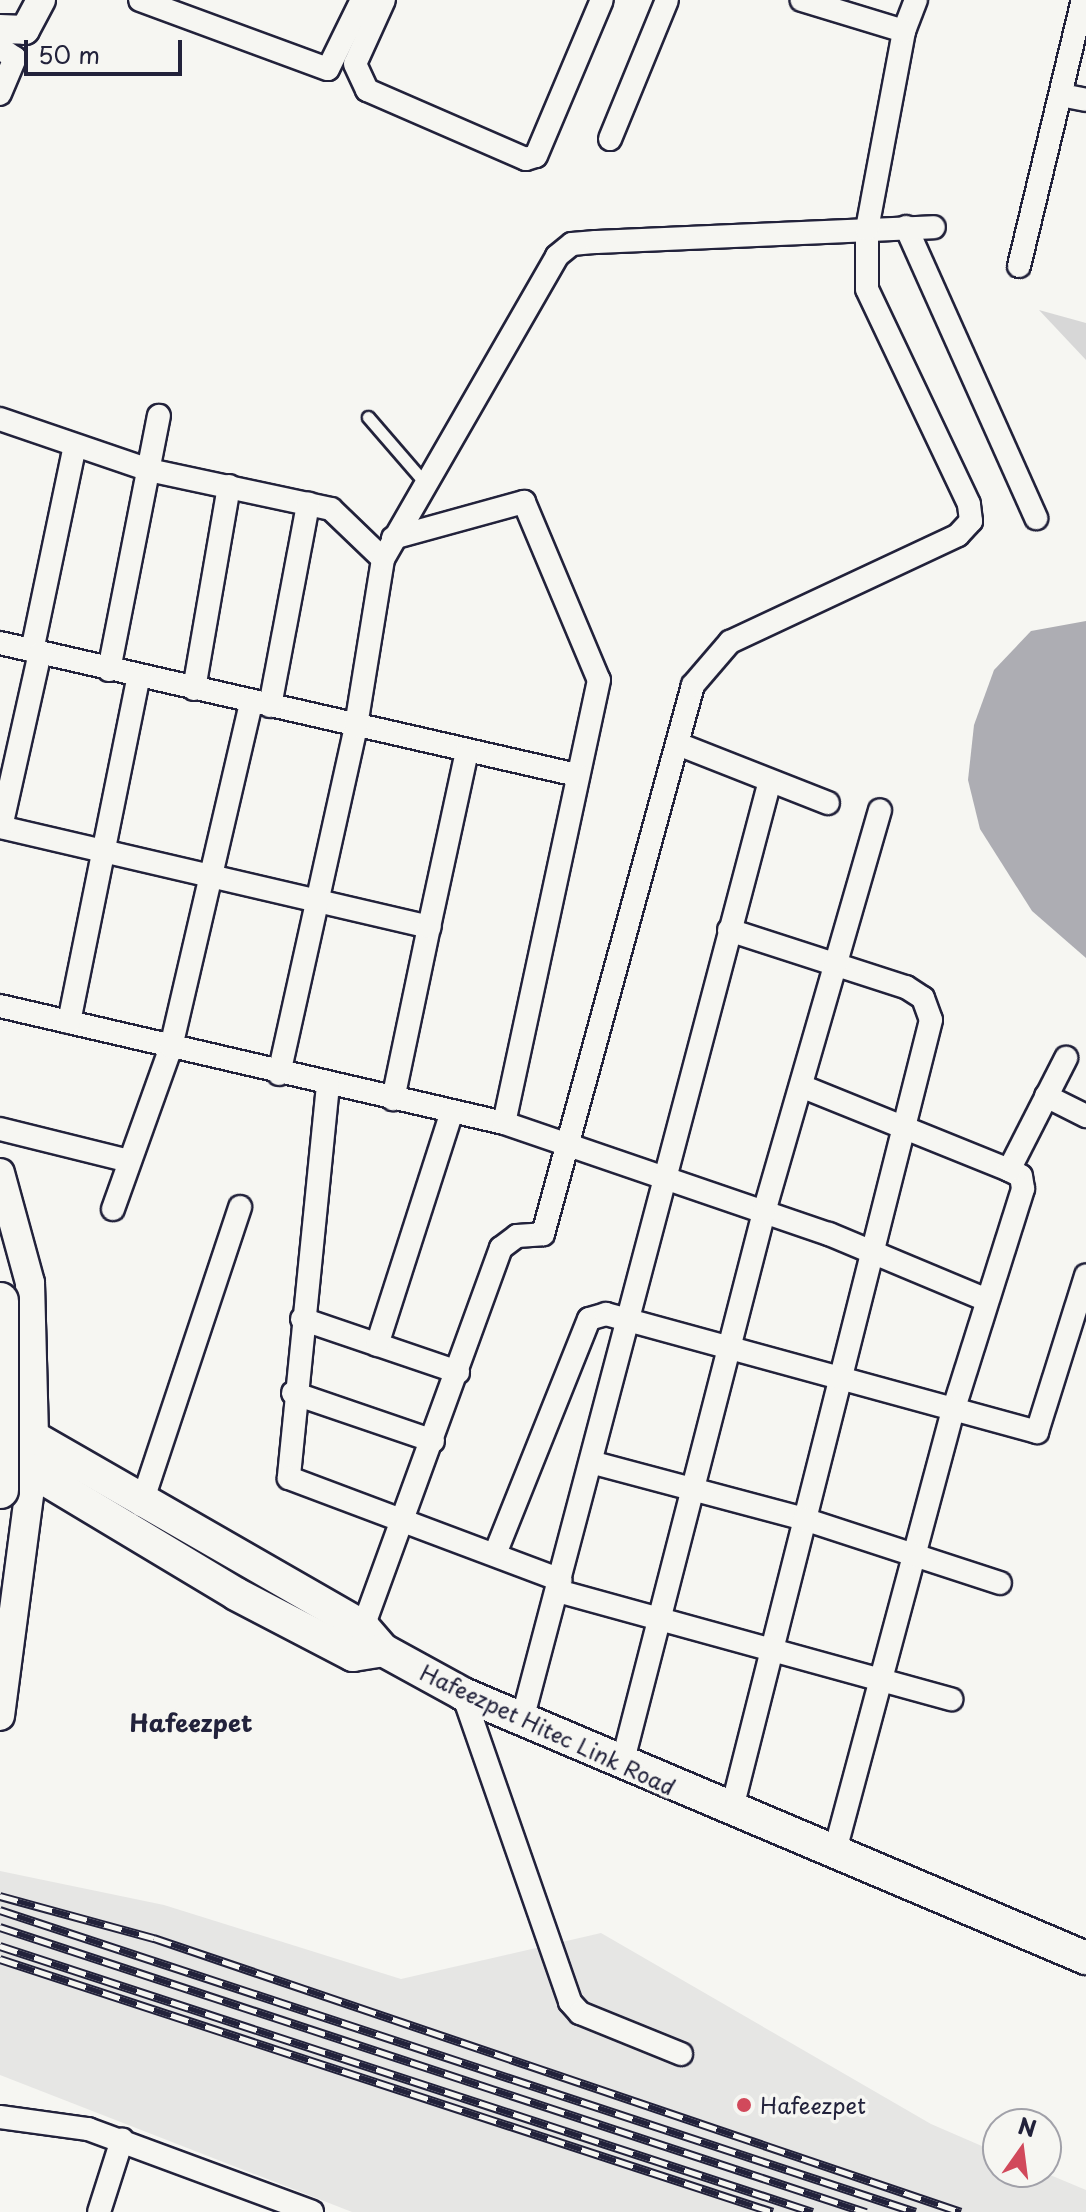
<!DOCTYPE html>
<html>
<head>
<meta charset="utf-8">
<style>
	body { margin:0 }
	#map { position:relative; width:1086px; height:2212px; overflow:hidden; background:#f6f6f2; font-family:"Playpen Sans",sans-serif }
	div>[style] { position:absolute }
	.built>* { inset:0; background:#e6e6e4 }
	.green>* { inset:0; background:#d7d7d7 }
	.water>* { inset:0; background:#adadb3 }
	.roads { filter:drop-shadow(2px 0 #22223b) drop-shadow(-2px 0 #22223b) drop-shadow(0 2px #22223b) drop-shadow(0 -2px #22223b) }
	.service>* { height:11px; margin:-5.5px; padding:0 5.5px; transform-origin:5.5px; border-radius:5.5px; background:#f6f6f2 }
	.minor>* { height:22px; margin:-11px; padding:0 11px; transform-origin:11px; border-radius:11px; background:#f6f6f2 }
	.tertiary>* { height:28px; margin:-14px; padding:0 14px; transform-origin:14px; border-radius:14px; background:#f6f6f2 }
	.secondary>* { height:32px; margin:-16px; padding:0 16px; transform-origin:16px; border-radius:16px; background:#f6f6f2 }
	.rail>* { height:9px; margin-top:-4.5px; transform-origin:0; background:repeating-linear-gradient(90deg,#f6f6f2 0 18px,#22223b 0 36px); box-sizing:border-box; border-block:2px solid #22223b }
	.bridges { filter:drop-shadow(2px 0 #22223b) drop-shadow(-2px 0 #22223b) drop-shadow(0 2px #22223b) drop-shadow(0 -2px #22223b) }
	.primary-bridge>* { height:36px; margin:-18px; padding:0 18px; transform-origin:18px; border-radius:18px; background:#f6f6f2 }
	.dots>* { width:22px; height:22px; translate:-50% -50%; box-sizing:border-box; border:4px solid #f6f6f2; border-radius:50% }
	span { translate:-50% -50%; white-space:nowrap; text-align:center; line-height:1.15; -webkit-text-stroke:7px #f6f6f2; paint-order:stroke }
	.street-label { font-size:22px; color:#22223b }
	.poi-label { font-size:22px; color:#22223b }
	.left { translate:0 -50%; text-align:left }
	.neighbourhood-label { font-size:24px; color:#22223b; font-weight:700 }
	.north { position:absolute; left:982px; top:2108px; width:80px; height:80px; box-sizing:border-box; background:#f6f6f2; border:2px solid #a1a1a9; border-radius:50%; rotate:14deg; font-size:22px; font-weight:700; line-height:32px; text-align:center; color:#22223b }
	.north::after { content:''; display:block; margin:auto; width:28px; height:36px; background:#d1495b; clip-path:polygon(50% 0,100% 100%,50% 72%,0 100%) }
	.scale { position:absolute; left:24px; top:40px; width:158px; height:36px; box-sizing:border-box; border:4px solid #22223b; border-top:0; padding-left:10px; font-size:24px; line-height:28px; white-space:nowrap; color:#22223b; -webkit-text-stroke:6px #f6f6f2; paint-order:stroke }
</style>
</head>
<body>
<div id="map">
	<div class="built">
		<i style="clip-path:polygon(0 1871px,164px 1905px,401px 1979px,601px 1933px,931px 2124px,998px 2153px,998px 2172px,1043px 2172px,1086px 2190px,1086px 2212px,352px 2212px,0 2075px)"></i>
	</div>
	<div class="green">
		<i style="clip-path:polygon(1039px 310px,1086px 323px,1086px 360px)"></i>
	</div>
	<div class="water">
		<i style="clip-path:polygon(1086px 621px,1086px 958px,1032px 911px,980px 829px,968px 780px,974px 725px,994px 670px,1031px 631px)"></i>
	</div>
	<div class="roads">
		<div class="service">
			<i style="left:368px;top:417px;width:87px;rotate:49.2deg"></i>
		</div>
		<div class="minor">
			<i style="left:140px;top:0;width:200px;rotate:20.2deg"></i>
			<i style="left:328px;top:69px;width:77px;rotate:-63.8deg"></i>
			<i style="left:384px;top:0;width:70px;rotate:114.4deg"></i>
			<i style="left:355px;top:64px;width:29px;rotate:65deg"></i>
			<i style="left:367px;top:90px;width:173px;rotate:23.5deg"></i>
			<i style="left:526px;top:159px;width:10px;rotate:-17deg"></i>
			<i style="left:536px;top:156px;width:169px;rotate:-67.1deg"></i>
			<i style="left:904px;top:31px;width:33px;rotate:-69deg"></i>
			<i style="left:0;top:48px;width:18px;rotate:34deg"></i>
			<i style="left:15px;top:58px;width:39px;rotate:113deg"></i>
			<i style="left:1061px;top:95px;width:25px;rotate:11deg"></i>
			<i style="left:610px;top:139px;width:150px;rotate:-67.7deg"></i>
			<i style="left:906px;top:227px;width:319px;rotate:65.9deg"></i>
			<i style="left:1019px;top:266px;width:274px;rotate:-76.5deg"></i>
			<i style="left:0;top:419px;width:157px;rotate:18.9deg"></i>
			<i style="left:149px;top:470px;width:186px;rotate:12.1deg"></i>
			<i style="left:331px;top:509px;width:72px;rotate:43.9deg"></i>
			<i style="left:393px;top:538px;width:136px;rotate:-15.4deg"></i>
			<i style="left:524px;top:502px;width:193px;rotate:67.2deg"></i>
			<i style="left:599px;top:680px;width:453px;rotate:102.1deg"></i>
			<i style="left:0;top:643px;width:592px;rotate:12.89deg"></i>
			<i style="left:32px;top:651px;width:209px;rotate:-78.2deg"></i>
			<i style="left:109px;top:670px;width:259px;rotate:-78.9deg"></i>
			<i style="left:194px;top:689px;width:206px;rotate:-80.2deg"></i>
			<i style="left:270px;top:706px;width:206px;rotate:-79.3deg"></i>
			<i style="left:678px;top:744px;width:161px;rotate:21.5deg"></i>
			<i style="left:0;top:827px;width:441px;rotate:13.1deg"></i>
			<i style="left:429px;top:927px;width:176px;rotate:101.8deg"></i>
			<i style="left:1px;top:827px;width:178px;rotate:-77.4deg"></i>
			<i style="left:429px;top:927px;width:180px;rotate:-77.8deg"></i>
			<i style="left:729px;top:930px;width:186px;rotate:17.9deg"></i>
			<i style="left:906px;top:987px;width:20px;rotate:33deg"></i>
			<i style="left:923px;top:998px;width:23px;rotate:70deg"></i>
			<i style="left:931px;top:1020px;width:817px;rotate:104.17deg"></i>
			<i style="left:0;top:1006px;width:517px;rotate:13.07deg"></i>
			<i style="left:504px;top:1123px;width:343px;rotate:18.9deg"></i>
			<i style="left:829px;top:1234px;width:171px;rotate:22.7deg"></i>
			<i style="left:69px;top:1022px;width:353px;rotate:-78.6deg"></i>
			<i style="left:279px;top:1074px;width:356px;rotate:-77.5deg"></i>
			<i style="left:356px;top:726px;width:169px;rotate:-80.8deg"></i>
			<i style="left:383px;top:559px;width:349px;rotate:-60.1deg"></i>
			<i style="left:557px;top:256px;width:19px;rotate:-39deg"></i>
			<i style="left:572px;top:244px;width:24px;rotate:-5deg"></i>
			<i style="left:596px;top:242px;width:338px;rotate:-2.5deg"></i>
			<i style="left:328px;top:1085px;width:395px;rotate:95.7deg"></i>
			<i style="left:289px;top:1478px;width:290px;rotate:20.6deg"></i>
			<i style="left:801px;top:1086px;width:224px;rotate:22deg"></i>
			<i style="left:1009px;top:1170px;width:13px;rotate:27deg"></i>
			<i style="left:1021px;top:1176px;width:13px;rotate:81deg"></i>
			<i style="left:1023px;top:1189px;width:236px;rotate:107.5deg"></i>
			<i style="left:952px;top:1414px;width:453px;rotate:105deg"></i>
			<i style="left:1046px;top:1096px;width:45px;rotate:26.6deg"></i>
			<i style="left:0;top:1129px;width:133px;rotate:13.9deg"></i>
			<i style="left:1009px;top:1170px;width:126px;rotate:-63deg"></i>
			<i style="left:113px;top:1209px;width:172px;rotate:-70.3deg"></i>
			<i style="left:171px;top:1047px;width:354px;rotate:-76.9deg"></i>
			<i style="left:302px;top:1319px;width:165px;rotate:18.8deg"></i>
			<i style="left:377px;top:1345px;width:245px;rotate:-72.2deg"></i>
			<i style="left:293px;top:1393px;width:148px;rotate:18.9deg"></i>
			<i style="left:594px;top:1463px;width:217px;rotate:14.9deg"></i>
			<i style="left:804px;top:1519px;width:206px;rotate:18.1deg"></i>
			<i style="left:141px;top:1505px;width:314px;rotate:-71.6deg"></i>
			<i style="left:495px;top:1554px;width:253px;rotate:-68.2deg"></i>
			<i style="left:589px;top:1319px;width:18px;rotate:-16deg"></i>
			<i style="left:606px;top:1314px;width:447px;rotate:15.3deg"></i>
			<i style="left:1037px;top:1432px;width:164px;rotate:-72.6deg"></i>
			<i style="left:558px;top:1591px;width:408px;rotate:15.4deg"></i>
			<i style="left:359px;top:1638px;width:415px;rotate:-70deg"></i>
			<i style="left:501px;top:1248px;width:20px;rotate:-37deg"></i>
			<i style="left:517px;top:1236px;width:26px;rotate:-4deg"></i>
			<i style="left:543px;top:1234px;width:569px;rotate:-74.72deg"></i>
			<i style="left:693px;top:685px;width:57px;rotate:-49.3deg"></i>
			<i style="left:730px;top:642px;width:252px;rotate:-25.1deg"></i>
			<i style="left:958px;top:535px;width:19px;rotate:-47deg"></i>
			<i style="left:971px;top:521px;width:17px;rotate:-97deg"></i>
			<i style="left:969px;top:504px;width:238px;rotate:-115.4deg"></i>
			<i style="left:867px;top:289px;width:60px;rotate:-90deg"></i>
			<i style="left:867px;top:229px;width:201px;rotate:-79.4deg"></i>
			<i style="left:904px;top:31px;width:107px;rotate:-163.1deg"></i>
			<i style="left:463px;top:1694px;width:326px;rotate:70.8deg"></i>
			<i style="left:570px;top:2002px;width:15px;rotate:48deg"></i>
			<i style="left:580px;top:2013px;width:109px;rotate:22.1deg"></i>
			<i style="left:522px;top:1720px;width:971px;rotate:-75.21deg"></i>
			<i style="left:622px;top:1764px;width:570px;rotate:-75.57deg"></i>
			<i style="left:764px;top:1212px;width:418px;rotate:-73.9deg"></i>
			<i style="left:0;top:2117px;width:89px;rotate:7.8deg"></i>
			<i style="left:88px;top:2129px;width:239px;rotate:20.3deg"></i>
			<i style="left:99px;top:2212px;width:76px;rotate:-72.3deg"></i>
		</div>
		<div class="tertiary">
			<i style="left:0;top:29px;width:25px;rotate:2deg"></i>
			<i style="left:25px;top:30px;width:34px;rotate:-62deg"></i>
			<i style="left:0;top:1173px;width:114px;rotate:74.7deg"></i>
			<i style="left:30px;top:1283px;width:156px;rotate:88.5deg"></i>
			<i style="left:0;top:1716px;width:245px;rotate:-82.5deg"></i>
		</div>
		<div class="secondary">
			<i style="left:0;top:1418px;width:419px;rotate:29.9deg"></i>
			<i style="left:363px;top:1627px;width:30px;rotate:49deg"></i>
			<i style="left:383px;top:1650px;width:91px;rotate:28.8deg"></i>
			<i style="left:463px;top:1694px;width:677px;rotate:22.97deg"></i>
			<i style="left:0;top:1452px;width:275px;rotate:31deg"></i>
			<i style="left:236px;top:1594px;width:132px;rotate:27.5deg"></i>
			<i style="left:353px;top:1655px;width:30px;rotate:-9deg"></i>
		</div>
	</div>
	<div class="rail">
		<i style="left:0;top:1896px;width:160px;rotate:15.3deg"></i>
		<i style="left:154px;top:1938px;width:852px;rotate:18.75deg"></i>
		<i style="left:0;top:1910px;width:964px;rotate:18.25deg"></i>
		<i style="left:0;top:1927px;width:912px;rotate:18.22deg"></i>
		<i style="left:0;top:1946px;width:855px;rotate:18.12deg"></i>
		<i style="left:0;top:1959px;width:813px;rotate:18.12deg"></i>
	</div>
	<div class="bridges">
		<div class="primary-bridge">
			<i style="left:0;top:1301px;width:189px;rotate:90deg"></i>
		</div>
	</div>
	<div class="dots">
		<i style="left:744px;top:2105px;background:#d1495b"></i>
	</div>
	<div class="street-label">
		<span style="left:548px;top:1729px;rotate:25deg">Hafeezpet Hitec Link Road</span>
	</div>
	<div class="poi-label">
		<span class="left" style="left:760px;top:2105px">Hafeezpet</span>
	</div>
	<div class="neighbourhood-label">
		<span style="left:191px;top:1723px">Hafeezpet</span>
	</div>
	<div class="north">N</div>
	<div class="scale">50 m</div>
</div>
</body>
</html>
